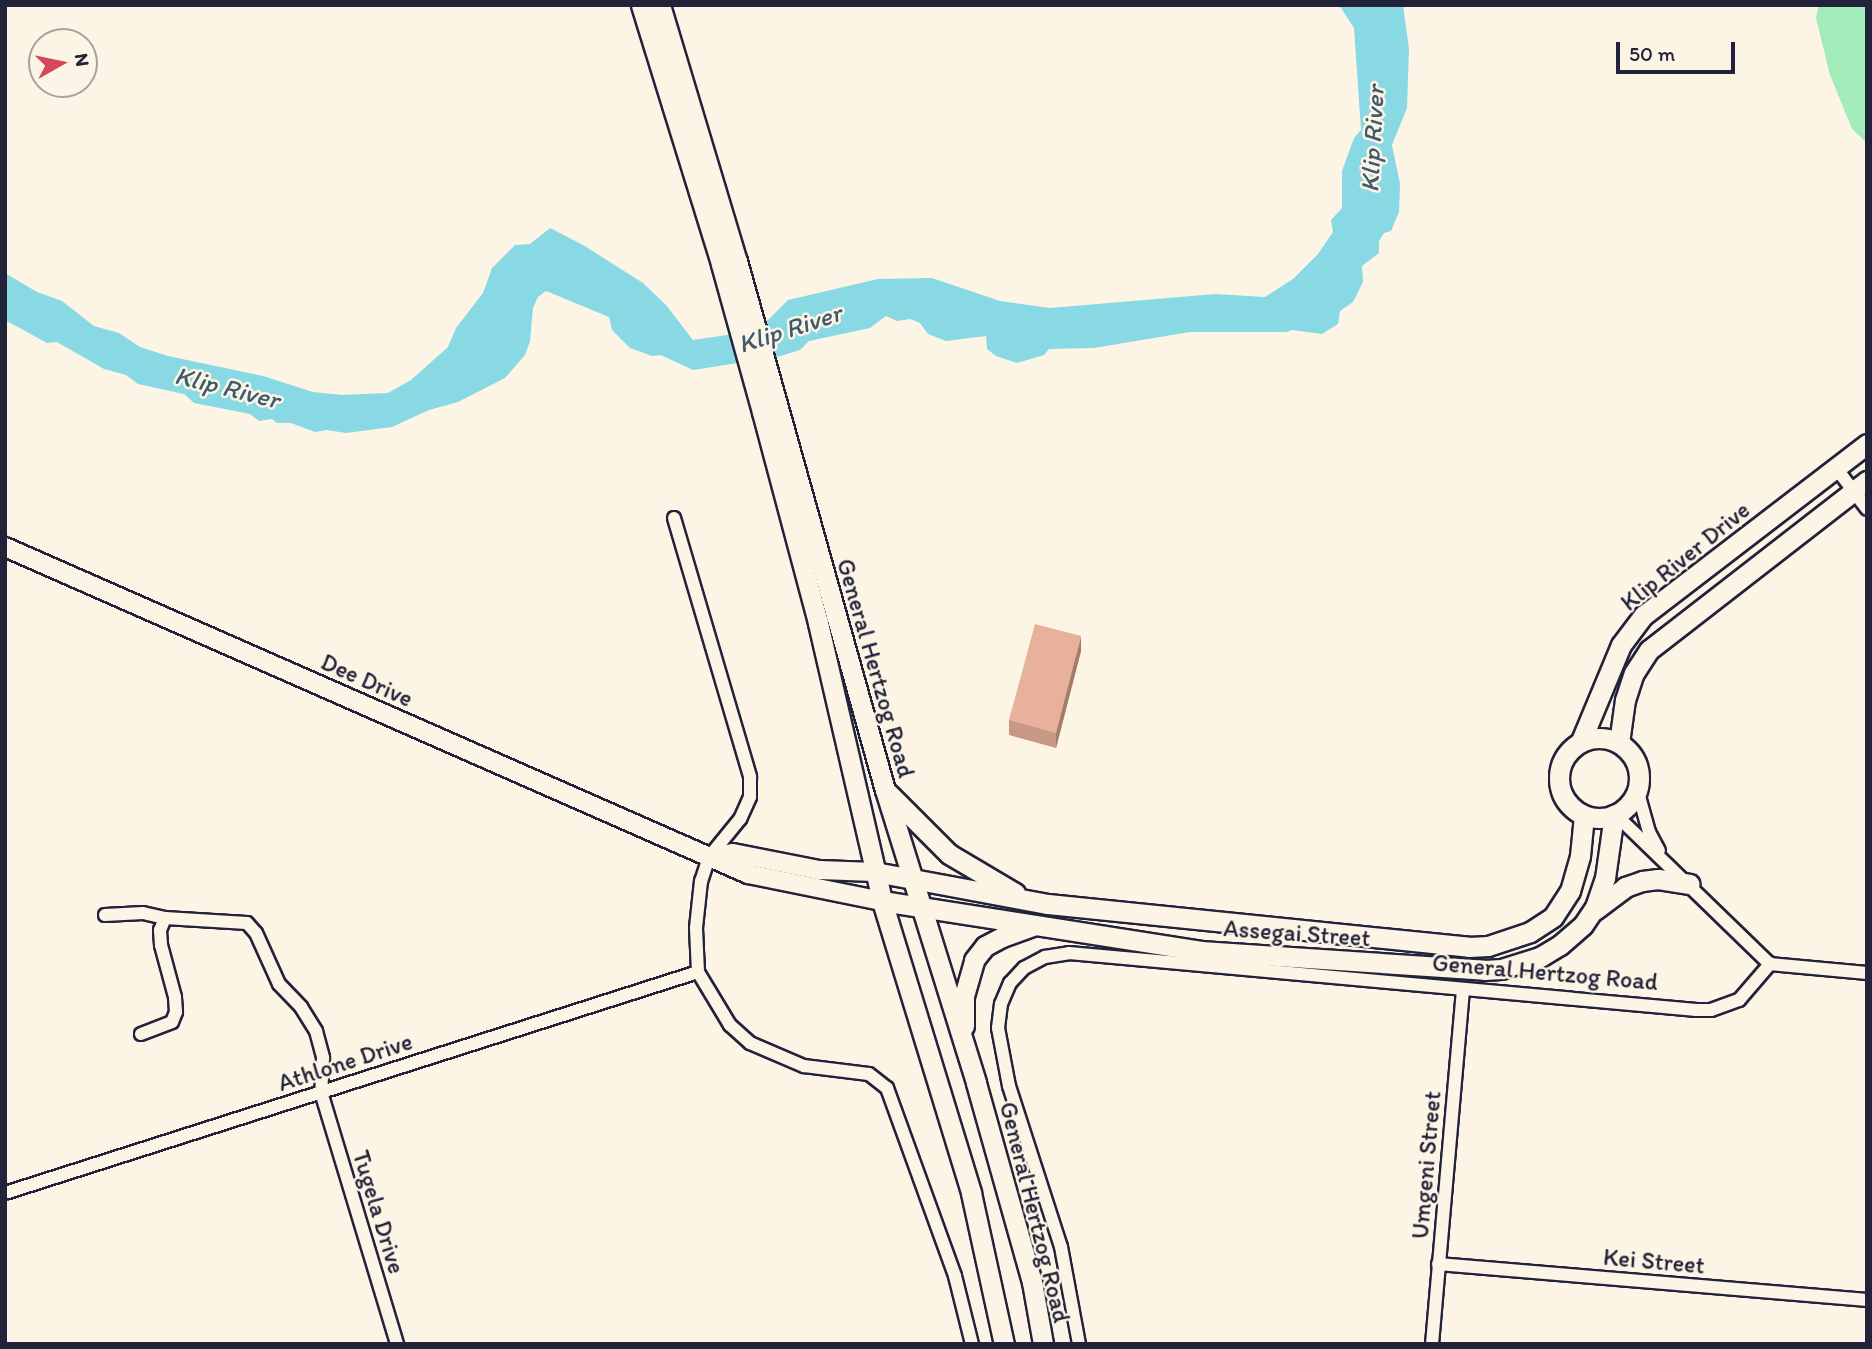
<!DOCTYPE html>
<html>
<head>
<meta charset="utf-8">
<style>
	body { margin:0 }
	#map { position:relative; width:1872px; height:1349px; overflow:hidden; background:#fcf5e5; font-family:Itim,sans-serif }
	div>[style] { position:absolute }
	.green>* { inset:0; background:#a3ecba }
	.water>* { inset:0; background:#88d9e3 }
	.roads { filter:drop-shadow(2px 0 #22223b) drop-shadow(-2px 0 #22223b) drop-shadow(0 2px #22223b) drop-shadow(0 -2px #22223b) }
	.street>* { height:12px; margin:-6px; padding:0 6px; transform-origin:6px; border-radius:6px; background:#fcf5e5 }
	.secondary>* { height:18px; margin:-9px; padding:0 9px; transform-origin:9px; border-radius:9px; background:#fcf5e5 }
	.primary>* { height:19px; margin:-9.5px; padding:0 9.5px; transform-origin:9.5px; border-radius:9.5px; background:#fcf5e5 }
	.primary>.ring { margin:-9.5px; padding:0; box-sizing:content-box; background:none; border:19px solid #fcf5e5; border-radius:50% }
	.wall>* { inset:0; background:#c79885 }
	.shaded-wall>* { inset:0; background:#a27c6c }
	.building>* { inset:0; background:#e7b19b }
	span { translate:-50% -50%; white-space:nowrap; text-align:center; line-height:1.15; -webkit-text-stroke:5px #fcf5e5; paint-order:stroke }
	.street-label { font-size:24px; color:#22223b }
	.water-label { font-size:26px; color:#41596d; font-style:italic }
	.frame { position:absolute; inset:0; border:7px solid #22223b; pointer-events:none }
	.north { position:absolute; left:28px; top:28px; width:70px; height:70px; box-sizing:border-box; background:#fcf5e5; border:2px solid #a5a1a1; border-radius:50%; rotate:81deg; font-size:19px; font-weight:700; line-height:28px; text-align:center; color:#22223b }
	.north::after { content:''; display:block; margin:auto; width:24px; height:32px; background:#d1495b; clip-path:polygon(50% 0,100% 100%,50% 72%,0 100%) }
	.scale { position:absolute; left:1616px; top:42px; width:119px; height:32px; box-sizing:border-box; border:4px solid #22223b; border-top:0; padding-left:9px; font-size:21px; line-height:24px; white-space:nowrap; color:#22223b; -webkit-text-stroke:5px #fcf5e5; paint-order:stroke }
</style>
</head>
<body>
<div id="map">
	<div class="green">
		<i style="clip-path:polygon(1819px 5px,1867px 5px,1867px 143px,1852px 129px,1830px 75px,1816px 18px)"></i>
	</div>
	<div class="water">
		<i style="clip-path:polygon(1339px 5px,1403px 5px,1409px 49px,1407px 108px,1392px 145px,1400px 184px,1399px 212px,1391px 231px,1384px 233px,1379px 241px,1379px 253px,1362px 266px,1363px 282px,1353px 302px,1340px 311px,1338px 324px,1322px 334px,1292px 330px,1287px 332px,1190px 332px,1094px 348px,1049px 349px,1044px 355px,1017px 363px,996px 356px,987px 349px,986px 336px,946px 341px,928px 334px,920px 323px,910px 319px,897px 321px,886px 316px,870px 328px,809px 341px,800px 350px,777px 357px,693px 370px,661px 355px,652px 356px,630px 348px,612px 330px,609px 317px,546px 291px,538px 297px,533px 308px,530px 341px,525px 355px,505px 378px,458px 402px,429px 410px,392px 427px,346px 433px,327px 430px,315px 432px,291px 423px,277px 423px,272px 419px,259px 421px,250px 414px,194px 403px,184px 394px,138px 384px,126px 375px,104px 369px,57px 342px,47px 343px,5px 320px,5px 273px,37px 292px,62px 301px,94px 326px,119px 333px,140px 347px,168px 356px,263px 376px,313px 392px,342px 395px,388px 393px,411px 380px,448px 347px,456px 328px,483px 293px,492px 268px,515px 245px,530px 244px,550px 228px,583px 245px,643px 283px,666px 305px,693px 340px,727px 335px,768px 320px,788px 300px,878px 279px,932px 278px,1000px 301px,1050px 308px,1215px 294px,1265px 297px,1293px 279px,1318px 254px,1333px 232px,1331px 220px,1342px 208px,1342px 171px,1354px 138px,1361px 130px,1354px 28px)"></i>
	</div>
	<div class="roads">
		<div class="street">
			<i style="left:1836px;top:468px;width:51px;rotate:52.9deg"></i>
			<i style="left:674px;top:518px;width:270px;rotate:73.6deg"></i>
			<i style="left:750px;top:777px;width:20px;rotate:90deg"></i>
			<i style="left:750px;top:797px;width:24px;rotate:114deg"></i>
			<i style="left:740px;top:819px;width:49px;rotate:129.2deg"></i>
			<i style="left:709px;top:857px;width:25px;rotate:108deg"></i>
			<i style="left:701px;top:881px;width:47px;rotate:96.1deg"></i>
			<i style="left:696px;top:928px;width:44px;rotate:87.4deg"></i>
			<i style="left:698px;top:972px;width:62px;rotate:58.9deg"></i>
			<i style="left:730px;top:1025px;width:27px;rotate:42deg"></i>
			<i style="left:750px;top:1043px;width:59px;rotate:23.1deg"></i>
			<i style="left:804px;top:1066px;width:65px;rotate:7deg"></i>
			<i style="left:869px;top:1074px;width:23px;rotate:38deg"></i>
			<i style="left:887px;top:1088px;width:200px;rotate:70.1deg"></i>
			<i style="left:955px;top:1276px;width:70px;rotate:76deg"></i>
			<i style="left:1637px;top:789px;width:45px;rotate:74.4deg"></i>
			<i style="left:1649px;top:832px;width:21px;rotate:62deg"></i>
			<i style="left:1615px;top:814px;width:216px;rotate:44.1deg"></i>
			<i style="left:1770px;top:964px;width:97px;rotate:5.3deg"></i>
			<i style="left:105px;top:915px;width:38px;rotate:-3deg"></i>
			<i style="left:143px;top:913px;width:23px;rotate:13deg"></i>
			<i style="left:141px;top:1034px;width:33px;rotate:-21deg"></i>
			<i style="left:172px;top:1022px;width:11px;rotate:-68deg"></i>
			<i style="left:176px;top:1012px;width:15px;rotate:-94deg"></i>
			<i style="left:175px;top:997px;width:54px;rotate:-105.1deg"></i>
			<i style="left:161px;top:945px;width:15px;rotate:-94deg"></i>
			<i style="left:160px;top:930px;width:13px;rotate:-67deg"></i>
			<i style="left:165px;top:918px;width:82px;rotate:3.5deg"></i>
			<i style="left:247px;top:923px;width:13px;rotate:48deg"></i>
			<i style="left:256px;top:933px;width:56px;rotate:65.7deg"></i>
			<i style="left:279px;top:984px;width:32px;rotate:46deg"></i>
			<i style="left:301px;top:1007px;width:28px;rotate:58deg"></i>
			<i style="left:316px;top:1031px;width:28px;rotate:75deg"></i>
			<i style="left:323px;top:1058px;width:34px;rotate:93deg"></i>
			<i style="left:321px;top:1092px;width:263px;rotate:73.2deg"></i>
			<i style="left:5px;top:1193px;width:727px;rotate:-17.69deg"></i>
			<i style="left:1438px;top:1264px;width:431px;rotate:4.8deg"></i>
			<i style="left:1079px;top:1344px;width:99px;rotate:-100.5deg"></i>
			<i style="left:1061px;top:1247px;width:169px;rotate:-107.9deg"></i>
			<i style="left:1009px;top:1086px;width:59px;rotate:-100.7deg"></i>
			<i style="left:998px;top:1028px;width:24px;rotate:-83deg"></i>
			<i style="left:1001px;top:1004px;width:23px;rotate:-67deg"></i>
			<i style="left:1010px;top:983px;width:21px;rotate:-47deg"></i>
			<i style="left:1024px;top:968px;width:24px;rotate:-28deg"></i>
			<i style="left:1045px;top:957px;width:24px;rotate:-9deg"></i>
			<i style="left:1069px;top:953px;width:630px;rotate:5.19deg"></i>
			<i style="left:1696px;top:1010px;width:15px"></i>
			<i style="left:1711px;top:1010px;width:30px;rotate:-20deg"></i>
			<i style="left:1739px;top:1000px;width:48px;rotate:-49.3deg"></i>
			<i style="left:1432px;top:1344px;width:355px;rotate:-85deg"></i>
		</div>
		<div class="secondary">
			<i style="left:5px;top:547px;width:812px;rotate:23.75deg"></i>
			<i style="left:748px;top:874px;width:137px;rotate:11.4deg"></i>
			<i style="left:709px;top:857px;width:24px;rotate:-9deg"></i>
			<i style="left:733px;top:853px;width:88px;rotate:11.2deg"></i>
			<i style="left:819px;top:870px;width:56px;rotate:2deg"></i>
		</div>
		<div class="primary">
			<i style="left:641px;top:5px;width:271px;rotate:72.8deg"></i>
			<i style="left:721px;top:264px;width:154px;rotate:74.5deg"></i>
			<i style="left:762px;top:412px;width:218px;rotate:75.1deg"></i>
			<i style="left:818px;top:623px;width:285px;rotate:77deg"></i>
			<i style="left:882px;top:901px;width:305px;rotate:73deg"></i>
			<i style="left:971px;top:1193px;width:155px;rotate:77.7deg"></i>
			<i style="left:660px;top:5px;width:267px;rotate:73.3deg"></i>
			<i style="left:737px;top:261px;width:549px;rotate:74.37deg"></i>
			<i style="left:885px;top:790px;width:307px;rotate:72.7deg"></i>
			<i style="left:976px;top:1083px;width:207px;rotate:74.3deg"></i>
			<i style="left:1032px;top:1282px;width:63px;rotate:79.9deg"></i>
			<i class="ring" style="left:1559px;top:738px;width:61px;height:61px"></i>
			<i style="left:1581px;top:741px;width:104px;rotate:-67.4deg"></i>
			<i style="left:1621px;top:645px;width:38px;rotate:-53deg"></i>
			<i style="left:1644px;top:615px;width:281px;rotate:-37.5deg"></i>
			<i style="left:1619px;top:743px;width:43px;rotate:-82.1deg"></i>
			<i style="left:1625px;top:700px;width:28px;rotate:-72deg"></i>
			<i style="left:1634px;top:673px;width:27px;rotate:-57deg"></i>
			<i style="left:1649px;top:650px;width:276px;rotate:-37.8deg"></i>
			<i style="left:888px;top:793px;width:86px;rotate:45deg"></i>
			<i style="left:949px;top:854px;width:77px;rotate:30.6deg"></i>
			<i style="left:875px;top:872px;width:176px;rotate:10.5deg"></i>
			<i style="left:1048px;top:904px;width:423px;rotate:5.8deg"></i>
			<i style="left:1469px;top:947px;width:19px;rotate:-3deg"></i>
			<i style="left:1488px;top:946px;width:44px;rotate:-18.4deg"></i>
			<i style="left:1530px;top:932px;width:27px;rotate:-33deg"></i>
			<i style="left:1553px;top:917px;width:31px;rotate:-57deg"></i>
			<i style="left:1570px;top:891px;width:36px;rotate:-74deg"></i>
			<i style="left:1580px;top:856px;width:41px;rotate:-84.4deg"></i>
			<i style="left:882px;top:901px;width:323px;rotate:8.9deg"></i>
			<i style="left:1201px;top:951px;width:284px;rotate:3.8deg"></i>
			<i style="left:1484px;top:970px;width:17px;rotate:-3deg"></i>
			<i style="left:1501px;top:969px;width:41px;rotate:-17.1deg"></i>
			<i style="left:1540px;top:957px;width:23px;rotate:-31deg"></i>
			<i style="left:1560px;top:945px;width:30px;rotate:-41deg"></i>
			<i style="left:1583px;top:925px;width:22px;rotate:-56deg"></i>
			<i style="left:1595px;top:907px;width:31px;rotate:-71deg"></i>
			<i style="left:1605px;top:878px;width:64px;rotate:-81.9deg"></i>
			<i style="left:1595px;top:910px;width:38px;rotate:-37deg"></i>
			<i style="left:1625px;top:887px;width:18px;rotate:-19deg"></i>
			<i style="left:1642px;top:881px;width:16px;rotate:-7deg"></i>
			<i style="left:1658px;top:879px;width:32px;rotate:9deg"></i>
			<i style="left:964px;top:1026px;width:30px;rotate:-90deg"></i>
			<i style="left:964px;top:996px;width:37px;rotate:-74deg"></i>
			<i style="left:974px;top:960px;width:18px;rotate:-52deg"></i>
			<i style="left:985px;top:946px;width:19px;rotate:-28deg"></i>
			<i style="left:1002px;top:937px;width:33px;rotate:-20deg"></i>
		</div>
	</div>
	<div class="wall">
		<i style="clip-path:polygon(1081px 651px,1056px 748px,1009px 735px,1009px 720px)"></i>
	</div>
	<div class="shaded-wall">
		<i style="clip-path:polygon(1081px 636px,1081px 651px,1056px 748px,1056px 733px)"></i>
	</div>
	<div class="building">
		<i style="clip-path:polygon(1035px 624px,1081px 636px,1056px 733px,1009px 720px)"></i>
	</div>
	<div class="street-label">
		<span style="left:1685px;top:556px;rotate:-39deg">Klip River Drive</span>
		<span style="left:876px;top:668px;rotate:74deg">General Hertzog Road</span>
		<span style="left:367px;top:680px;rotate:24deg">Dee Drive</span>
		<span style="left:1297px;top:933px;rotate:4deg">Assegai Street</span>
		<span style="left:1545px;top:972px;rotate:5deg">General Hertzog Road</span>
		<span style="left:345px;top:1062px;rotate:-18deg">Athlone Drive</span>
		<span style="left:1426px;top:1165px;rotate:-85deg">Umgeni Street</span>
		<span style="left:379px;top:1212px;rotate:73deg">Tugela Drive</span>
		<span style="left:1035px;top:1212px;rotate:76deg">General Hertzog Road</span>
		<span style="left:1654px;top:1261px;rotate:5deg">Kei Street</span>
	</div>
	<div class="water-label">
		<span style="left:1373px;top:139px;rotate:-87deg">Klip River</span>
		<span style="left:790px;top:329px;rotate:-18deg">Klip River</span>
		<span style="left:227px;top:388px;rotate:14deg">Klip River</span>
	</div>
	<div class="frame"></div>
	<div class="north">N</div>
	<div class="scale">50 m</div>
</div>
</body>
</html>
